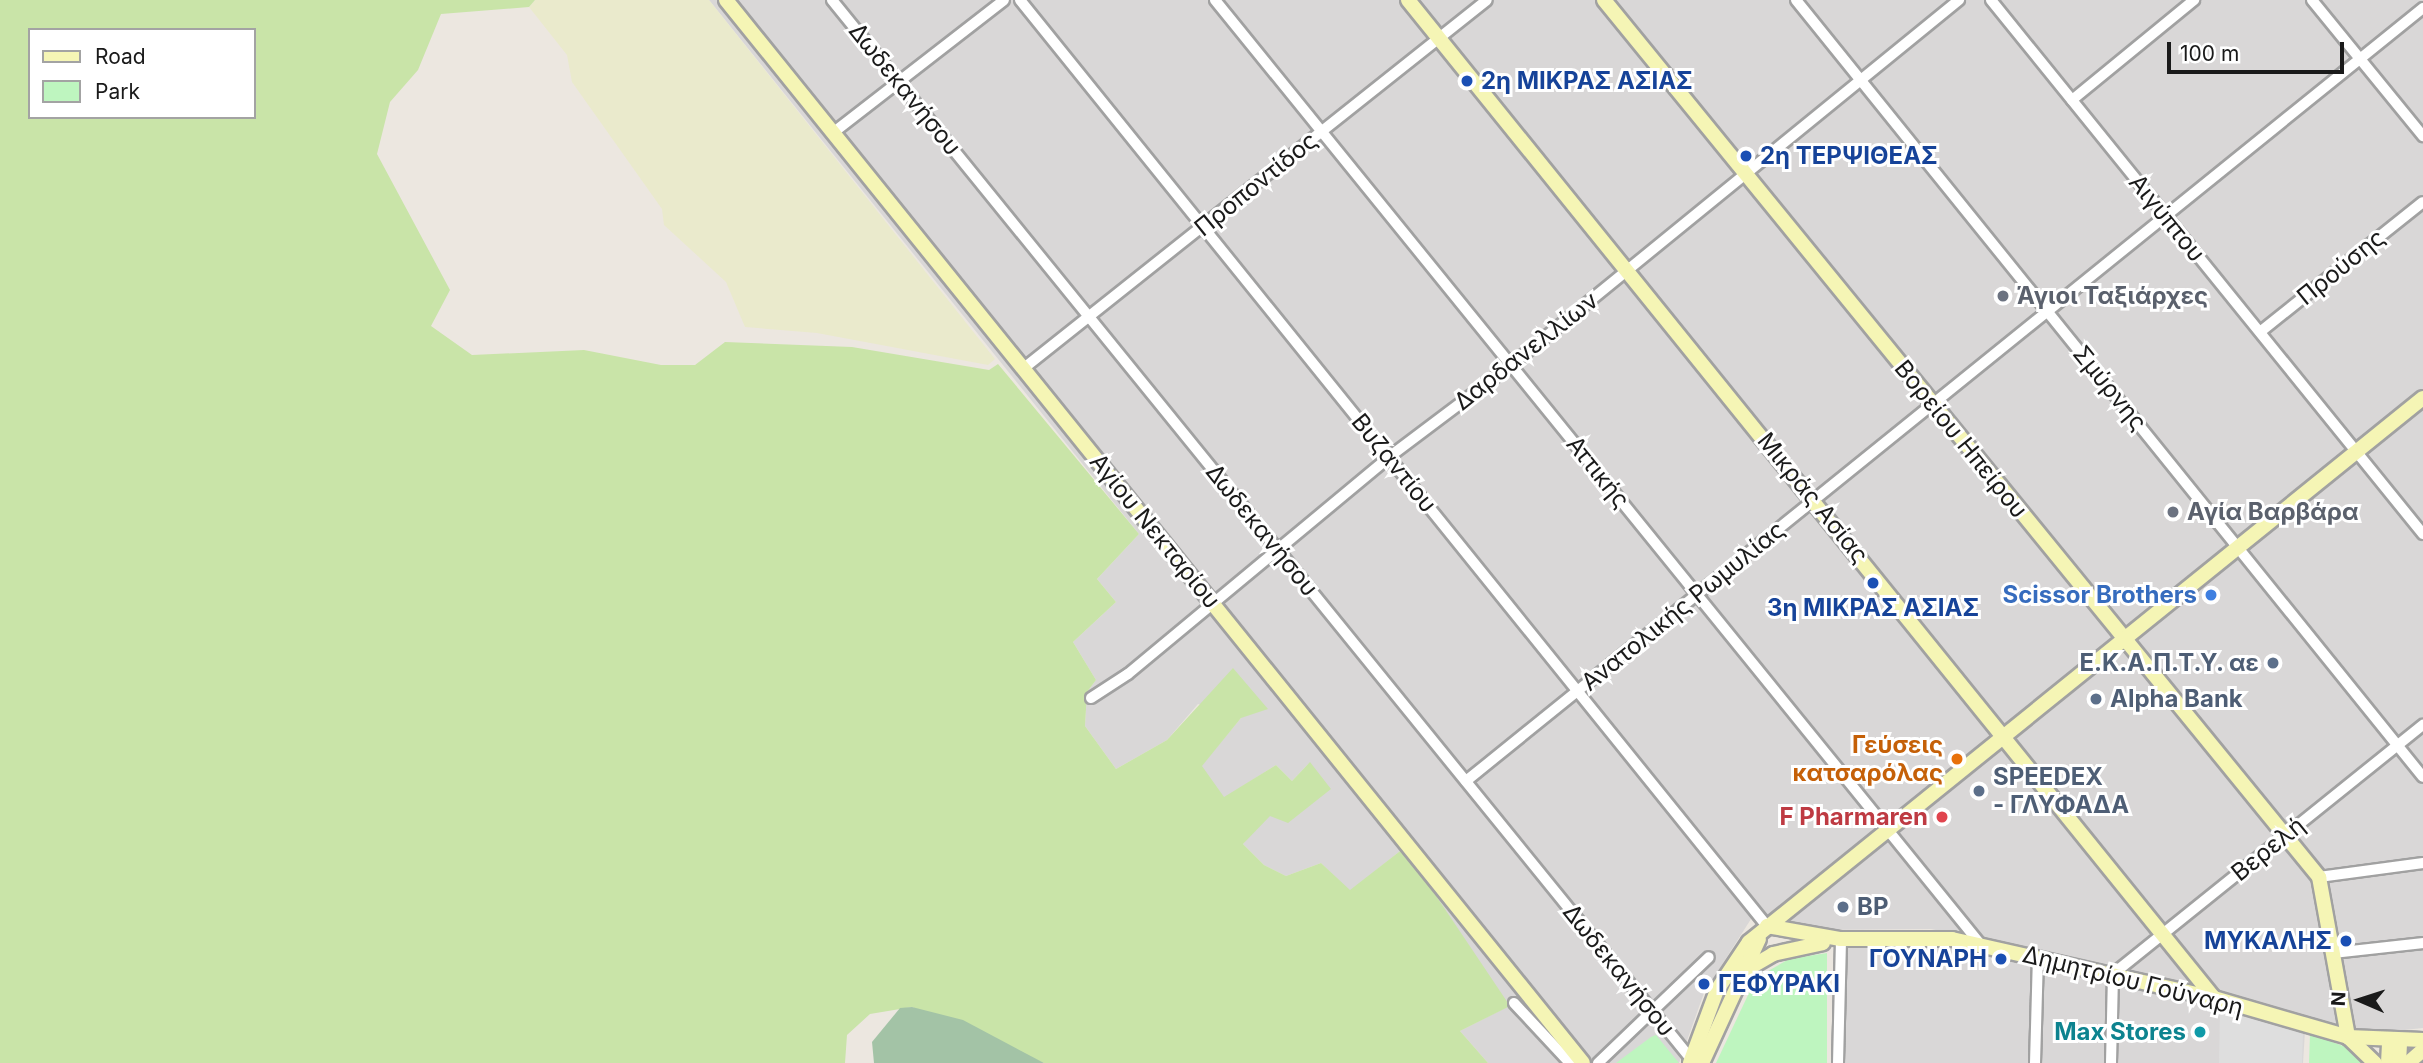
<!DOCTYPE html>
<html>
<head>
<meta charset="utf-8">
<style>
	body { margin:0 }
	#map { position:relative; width:2423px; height:1063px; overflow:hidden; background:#ece7e0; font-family:Inter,sans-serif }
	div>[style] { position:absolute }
	.residential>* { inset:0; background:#d9d7d7 }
	.farmland>* { inset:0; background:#eaeacc }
	.grass>* { inset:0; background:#c9e4a8 }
	.cemetery>* { inset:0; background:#a3c3a6 }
	.park>* { inset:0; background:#bef5bf }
	.parking>* { inset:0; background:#dedede }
	.roads { filter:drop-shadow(2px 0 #a1a1a1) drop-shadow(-2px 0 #a1a1a1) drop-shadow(0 2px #a1a1a1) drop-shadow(0 -2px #a1a1a1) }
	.street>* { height:10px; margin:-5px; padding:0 5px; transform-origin:5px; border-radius:5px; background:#fff }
	.secondary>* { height:14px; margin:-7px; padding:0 7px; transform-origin:7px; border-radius:7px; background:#f5f5b5 }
	.dots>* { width:19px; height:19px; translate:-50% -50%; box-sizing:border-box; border:4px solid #fff; border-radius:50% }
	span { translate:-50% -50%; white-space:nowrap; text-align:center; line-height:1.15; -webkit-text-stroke:6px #fff; paint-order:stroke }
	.transit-label { font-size:24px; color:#164399; font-weight:700 }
	.left { translate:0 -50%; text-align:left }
	.right { translate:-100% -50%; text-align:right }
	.street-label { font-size:24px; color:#1a1a1a }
	.worship-label { font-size:24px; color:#5b616d; font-weight:700 }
	.shop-label { font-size:24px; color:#366cbe; font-weight:700 }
	.service-label { font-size:24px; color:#4e5e75; font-weight:700 }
	.food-label { font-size:24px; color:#c56008; font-weight:700 }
	.health-label { font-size:24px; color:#be3a42; font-weight:700 }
	.culture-label { font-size:24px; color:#0d838f; font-weight:700 }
	.legend { position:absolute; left:28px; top:28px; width:228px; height:91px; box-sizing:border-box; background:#fff; border:2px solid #a3a3a3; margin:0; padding:9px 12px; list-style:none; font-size:21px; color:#1a1a1a }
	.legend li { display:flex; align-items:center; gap:14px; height:35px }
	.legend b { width:35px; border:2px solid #a3a3a3 }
	.north { position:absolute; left:2325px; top:965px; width:70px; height:70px; -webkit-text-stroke:5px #fff; paint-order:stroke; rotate:273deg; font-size:19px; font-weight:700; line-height:28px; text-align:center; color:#1a1a1a }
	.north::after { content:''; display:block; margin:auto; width:24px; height:32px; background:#1a1a1a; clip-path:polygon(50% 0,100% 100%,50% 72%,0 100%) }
	.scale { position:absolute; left:2167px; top:42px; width:177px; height:32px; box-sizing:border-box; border:4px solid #1a1a1a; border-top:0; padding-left:9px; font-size:21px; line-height:24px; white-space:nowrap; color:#1a1a1a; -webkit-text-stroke:5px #fff; paint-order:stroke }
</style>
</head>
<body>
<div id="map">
	<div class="residential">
		<i style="clip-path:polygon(709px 0,2423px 0,2423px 1028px,2367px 1034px,2138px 972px,1931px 929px,1815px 930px,1751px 919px,1704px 993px,1679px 1063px,1488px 1063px,1460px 1031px,1509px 1006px,1404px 848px,1350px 891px,1321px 863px,1286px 876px,1264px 865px,1243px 844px,1309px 763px,1292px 781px,1276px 765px,1224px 798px,1201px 766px,1241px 718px,1198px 704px,1167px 740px,1116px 769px,1085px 726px,1087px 692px,1096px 680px,1073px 642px,1116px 602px,1097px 579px,1139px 534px)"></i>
		<i style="clip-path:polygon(1920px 945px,1970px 950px,2124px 982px,2305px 1031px,2303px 1063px,1843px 1063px,1847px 947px)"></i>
	</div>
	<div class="farmland">
		<i style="clip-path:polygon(535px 0,709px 0,995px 359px,988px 365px,817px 333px,745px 327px,726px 282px,664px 225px,662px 209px,572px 82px,567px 55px,529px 7px)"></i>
	</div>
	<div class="grass">
		<i style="clip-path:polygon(evenodd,0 0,535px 0,529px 7px,441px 14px,418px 70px,390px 102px,377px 154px,450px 290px,431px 326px,472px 355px,584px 350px,661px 365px,695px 365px,725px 342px,852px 347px,989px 370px,998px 364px,1139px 534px,1097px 579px,1116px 602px,1073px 642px,1096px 680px,1087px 692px,1085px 726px,1116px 769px,1167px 740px,1233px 668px,1268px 709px,1241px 718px,1202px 766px,1224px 797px,1276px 765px,1292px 781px,1310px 762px,1331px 789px,1288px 823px,1270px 816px,1243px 844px,1264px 865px,1286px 876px,1321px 863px,1350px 890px,1404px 848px,1510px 1006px,1460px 1031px,1488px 1063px,1044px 1063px,912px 1007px,870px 1014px,847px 1035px,845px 1063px,0 1063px,0 0,30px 30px,254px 30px,254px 117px,30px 117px,30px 30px)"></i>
	</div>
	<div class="cemetery">
		<i style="clip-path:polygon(912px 1007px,963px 1020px,1044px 1063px,874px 1063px,872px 1042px,900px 1008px)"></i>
	</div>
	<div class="park">
		<i style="clip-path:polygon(1827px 953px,1827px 1063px,1716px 1063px,1756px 978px,1789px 959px)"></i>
		<i style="clip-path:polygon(2310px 1034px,2349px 1048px,2365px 1063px,2309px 1063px)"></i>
		<i style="clip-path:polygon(1656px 1035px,1679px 1063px,1616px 1063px,1651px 1037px)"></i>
	</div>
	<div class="parking">
		<i style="clip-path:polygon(2220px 1010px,2303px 1033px,2302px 1063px,2219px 1063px)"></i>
	</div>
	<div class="roads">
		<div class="street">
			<i style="left:832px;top:0;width:1364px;rotate:50.95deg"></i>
			<i style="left:1020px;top:0;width:1190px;rotate:51.11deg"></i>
			<i style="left:1215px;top:0;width:1216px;rotate:50.97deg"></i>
			<i style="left:1796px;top:0;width:998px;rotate:51.1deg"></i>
			<i style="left:1991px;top:0;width:687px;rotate:51.03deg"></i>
			<i style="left:2312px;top:0;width:176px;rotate:50.8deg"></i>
			<i style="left:2072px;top:100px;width:158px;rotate:-39.3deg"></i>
			<i style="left:834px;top:132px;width:215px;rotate:-37.8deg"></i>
			<i style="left:2260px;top:332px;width:208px;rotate:-38.6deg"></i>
			<i style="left:1024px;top:368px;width:591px;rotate:-38.48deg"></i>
			<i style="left:1091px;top:698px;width:44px;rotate:-33deg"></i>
			<i style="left:1128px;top:674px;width:339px;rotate:-39.7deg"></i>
			<i style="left:1389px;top:457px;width:153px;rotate:-37deg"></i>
			<i style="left:1511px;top:365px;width:578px;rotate:-39.17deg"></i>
			<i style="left:1466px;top:781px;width:1230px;rotate:-38.93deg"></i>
			<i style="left:2319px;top:877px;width:105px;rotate:-7.7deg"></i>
			<i style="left:2333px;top:953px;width:91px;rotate:-6.3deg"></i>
			<i style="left:1514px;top:1003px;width:82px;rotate:47deg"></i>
			<i style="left:1598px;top:1063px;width:153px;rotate:-43.7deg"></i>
			<i style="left:1838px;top:1063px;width:124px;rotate:-88.6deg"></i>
			<i style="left:2035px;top:1063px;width:106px;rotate:-88.4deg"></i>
			<i style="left:2111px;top:1063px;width:89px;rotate:-88.7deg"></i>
			<i style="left:2113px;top:974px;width:398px;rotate:-38.8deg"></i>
		</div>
		<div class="secondary">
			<i style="left:726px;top:0;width:1365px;rotate:51.12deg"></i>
			<i style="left:1408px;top:0;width:1283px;rotate:51.08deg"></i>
			<i style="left:1604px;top:0;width:1132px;rotate:50.81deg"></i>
			<i style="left:2319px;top:877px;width:163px;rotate:79.7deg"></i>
			<i style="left:1767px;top:926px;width:75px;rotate:10deg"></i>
			<i style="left:1841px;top:939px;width:111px"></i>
			<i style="left:1952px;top:939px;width:269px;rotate:12.7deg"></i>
			<i style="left:2214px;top:998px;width:140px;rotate:16.2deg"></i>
			<i style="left:2348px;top:1037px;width:75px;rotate:2.3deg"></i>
			<i style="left:1744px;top:971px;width:34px;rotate:-30deg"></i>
			<i style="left:1773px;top:954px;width:51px;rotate:-12.4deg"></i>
			<i style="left:2349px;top:1038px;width:36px;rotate:44deg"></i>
			<i style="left:1690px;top:1063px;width:78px;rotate:-69.7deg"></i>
			<i style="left:1717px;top:990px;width:58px;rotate:-56.3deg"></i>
			<i style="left:1749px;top:942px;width:866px;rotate:-38.91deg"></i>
			<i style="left:1702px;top:1063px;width:136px;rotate:-65.3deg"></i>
			<i style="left:2388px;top:1063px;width:21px;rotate:-87deg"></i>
			<i style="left:2399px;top:1063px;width:22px;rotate:-87deg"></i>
			<i style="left:2408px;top:1063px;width:20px;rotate:-41deg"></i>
		</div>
	</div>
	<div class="dots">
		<i style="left:1467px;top:81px;background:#1a4fb4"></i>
		<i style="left:1746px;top:156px;background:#1a4fb4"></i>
		<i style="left:2003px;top:296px;background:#6b7280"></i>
		<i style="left:2173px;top:512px;background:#6b7280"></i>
		<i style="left:1873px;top:583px;background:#1a4fb4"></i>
		<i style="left:2211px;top:595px;background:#3f7fe0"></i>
		<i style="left:2273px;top:663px;background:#5c6f8a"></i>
		<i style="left:2096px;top:699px;background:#5c6f8a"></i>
		<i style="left:1957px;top:759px;background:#e8710a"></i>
		<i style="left:1979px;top:791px;background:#5c6f8a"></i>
		<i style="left:1942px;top:817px;background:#e0444e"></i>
		<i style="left:1843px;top:907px;background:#5c6f8a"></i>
		<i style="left:2346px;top:941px;background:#1a4fb4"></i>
		<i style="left:2001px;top:959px;background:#1a4fb4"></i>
		<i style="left:1704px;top:984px;background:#1a4fb4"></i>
		<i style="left:2200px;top:1032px;background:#0f9aa8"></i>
	</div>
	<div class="transit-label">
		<span class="left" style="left:1481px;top:81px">2η ΜΙΚΡΑΣ ΑΣΙΑΣ</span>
		<span class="left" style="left:1760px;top:156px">2η ΤΕΡΨΙΘΕΑΣ</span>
		<span style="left:1873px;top:608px">3η ΜΙΚΡΑΣ ΑΣΙΑΣ</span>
		<span class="right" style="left:2332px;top:941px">ΜΥΚΑΛΗΣ</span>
		<span class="right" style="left:1987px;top:959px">ΓΟΥΝΑΡΗ</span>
		<span class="left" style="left:1718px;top:984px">ΓΕΦΥΡΑΚΙ</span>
	</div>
	<div class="street-label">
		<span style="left:905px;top:89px;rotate:51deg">Δωδεκανήσου</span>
		<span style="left:1256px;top:184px;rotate:-39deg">Προποντίδος</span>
		<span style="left:2167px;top:218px;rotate:51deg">Αιγύπτου</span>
		<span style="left:2341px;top:267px;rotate:-39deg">Προύσης</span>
		<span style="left:1526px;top:351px;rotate:-38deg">Δαρδανελλίων</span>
		<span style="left:2110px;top:388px;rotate:51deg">Σμύρνης</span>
		<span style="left:1961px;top:439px;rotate:51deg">Βορείου Ηπείρου</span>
		<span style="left:1394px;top:463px;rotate:51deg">Βυζαντίου</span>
		<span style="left:1598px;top:472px;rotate:51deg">Αττικής</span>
		<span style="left:1813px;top:498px;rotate:51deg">Μικράς Ασίας</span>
		<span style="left:1262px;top:530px;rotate:51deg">Δωδεκανήσου</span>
		<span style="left:1155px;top:531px;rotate:51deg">Αγίου Νεκταρίου</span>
		<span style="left:1683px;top:606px;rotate:-39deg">Ανατολικής Ρωμυλίας</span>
		<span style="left:2268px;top:849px;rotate:-39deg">Βερελή</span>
		<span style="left:1619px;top:970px;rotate:51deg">Δωδεκανήσου</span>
		<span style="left:2133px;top:981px;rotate:14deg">Δημητρίου Γούναρη</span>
	</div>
	<div class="worship-label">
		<span class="left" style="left:2017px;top:296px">Άγιοι Ταξιάρχες</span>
		<span class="left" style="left:2187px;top:512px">Αγία Βαρβάρα</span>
	</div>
	<div class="shop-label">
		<span class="right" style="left:2197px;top:595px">Scissor Brothers</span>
	</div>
	<div class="service-label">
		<span class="right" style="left:2259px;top:663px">Ε.Κ.Α.Π.Τ.Υ. αε</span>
		<span class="left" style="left:2110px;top:699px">Alpha Bank</span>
		<span class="left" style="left:1993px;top:791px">SPEEDEX<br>- ΓΛΥΦΑΔΑ</span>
		<span class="left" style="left:1857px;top:907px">BP</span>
	</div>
	<div class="food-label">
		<span class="right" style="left:1943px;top:759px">Γεύσεις<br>κατσαρόλας</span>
	</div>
	<div class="health-label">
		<span class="right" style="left:1928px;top:817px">F Pharmaren</span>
	</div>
	<div class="culture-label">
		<span class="right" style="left:2186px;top:1032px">Max Stores</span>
	</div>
	<ul class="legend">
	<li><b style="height:9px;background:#f5f5b5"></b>Road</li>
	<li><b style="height:19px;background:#bef5bf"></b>Park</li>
	</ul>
	<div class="north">N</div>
	<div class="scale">100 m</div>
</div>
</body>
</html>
